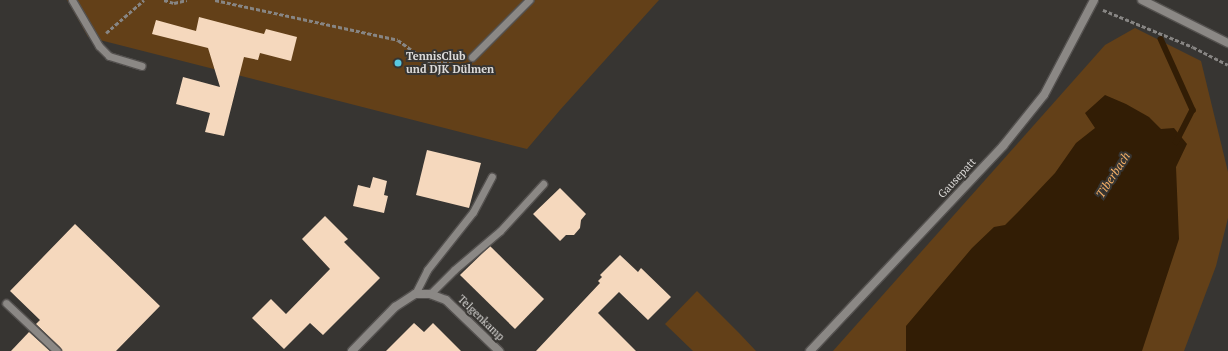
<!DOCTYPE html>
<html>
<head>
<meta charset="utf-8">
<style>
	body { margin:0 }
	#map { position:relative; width:1228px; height:351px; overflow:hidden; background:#373532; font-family:"PT Serif",serif }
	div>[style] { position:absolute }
	.green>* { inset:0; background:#634018 }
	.water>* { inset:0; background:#321d05 }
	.stream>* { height:5.5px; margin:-2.75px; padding:0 2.75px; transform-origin:2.75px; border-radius:2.75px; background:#321d05 }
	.building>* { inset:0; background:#f5d8bd }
	.path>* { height:2.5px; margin-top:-1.25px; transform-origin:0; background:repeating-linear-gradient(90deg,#878583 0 4px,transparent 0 6px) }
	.roads { filter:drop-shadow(1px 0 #54514f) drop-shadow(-1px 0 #54514f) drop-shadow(0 1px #54514f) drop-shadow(0 -1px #54514f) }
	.service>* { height:7px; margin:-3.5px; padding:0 3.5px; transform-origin:3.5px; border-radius:3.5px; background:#8b8885 }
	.minor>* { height:8px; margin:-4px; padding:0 4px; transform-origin:4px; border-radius:4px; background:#8b8885 }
	.tertiary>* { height:8px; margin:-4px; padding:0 4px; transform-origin:4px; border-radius:4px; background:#8b8885 }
	.dots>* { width:11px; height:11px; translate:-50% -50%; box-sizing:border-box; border:2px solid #373532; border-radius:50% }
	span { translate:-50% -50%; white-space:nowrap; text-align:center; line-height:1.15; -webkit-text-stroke:4px #373532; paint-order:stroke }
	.poi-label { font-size:11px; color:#dcdad8; font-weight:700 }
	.left { translate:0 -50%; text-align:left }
	.street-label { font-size:11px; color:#dcdad8 }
	.water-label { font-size:12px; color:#f5b067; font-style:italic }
</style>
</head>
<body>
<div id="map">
	<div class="green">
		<i style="clip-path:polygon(67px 0,659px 0,560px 110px,527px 149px,88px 37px)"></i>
		<i style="clip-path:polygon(1135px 28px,1201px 61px,1228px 172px,1228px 218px,1216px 266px,1184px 351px,833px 351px,1105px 45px)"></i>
		<i style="clip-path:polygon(697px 291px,739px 333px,756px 351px,693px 351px,665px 324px)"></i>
	</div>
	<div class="water">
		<i style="clip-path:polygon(1105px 95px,1126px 104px,1149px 117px,1161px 129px,1174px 128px,1187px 144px,1176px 167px,1179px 239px,1142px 351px,906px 351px,906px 326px,972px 248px,994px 227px,1005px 225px,1019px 211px,1055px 173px,1076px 143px,1095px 128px,1085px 113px)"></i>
	</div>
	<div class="stream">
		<i style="left:1161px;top:39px;width:78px;rotate:65.7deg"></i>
		<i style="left:1193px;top:110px;width:36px;rotate:117deg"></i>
	</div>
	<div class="building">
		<i style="clip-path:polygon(199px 17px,264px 34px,266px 29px,297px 37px,291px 61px,260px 53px,258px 60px,244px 57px,224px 136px,205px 132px,210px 113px,176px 104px,183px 77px,220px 87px,208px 48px,152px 34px,156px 20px,196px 31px)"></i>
		<i style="clip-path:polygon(427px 150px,481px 163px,469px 208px,416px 195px)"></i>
		<i style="clip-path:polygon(373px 177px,387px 181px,384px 195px,388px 196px,384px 213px,353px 206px,358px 185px,370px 188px)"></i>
		<i style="clip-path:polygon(560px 188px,586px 214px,581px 220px,580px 228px,574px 235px,566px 235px,560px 241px,533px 214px)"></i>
		<i style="clip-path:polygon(325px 216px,348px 239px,344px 242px,380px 278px,323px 335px,310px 323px,284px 349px,252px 318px,271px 299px,286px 314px,330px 269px,302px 239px)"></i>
		<i style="clip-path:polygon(75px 224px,160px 306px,116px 351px,62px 351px,60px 347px,36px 324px,40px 320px,10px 291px)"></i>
		<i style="clip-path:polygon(490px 246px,544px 299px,515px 329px,460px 275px)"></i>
		<i style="clip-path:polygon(620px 255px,638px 272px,641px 268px,671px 297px,648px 320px,619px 292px,598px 313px,636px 351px,536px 351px,600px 283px,598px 281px,602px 277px,600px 275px)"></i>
		<i style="clip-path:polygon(414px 323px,424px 332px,433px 323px,461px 351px,386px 351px)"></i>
		<i style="clip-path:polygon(29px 332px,50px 351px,11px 351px)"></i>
	</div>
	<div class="path">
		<i style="left:164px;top:0;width:10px;rotate:17deg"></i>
		<i style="left:174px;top:3px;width:13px;rotate:-13deg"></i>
		<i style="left:215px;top:0;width:187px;rotate:12.3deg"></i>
		<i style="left:398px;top:40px;width:41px;rotate:36deg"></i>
		<i style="left:431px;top:64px;width:29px;rotate:-10deg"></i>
		<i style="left:1103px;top:10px;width:97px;rotate:22.3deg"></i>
		<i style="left:1193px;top:47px;width:39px;rotate:27deg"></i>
		<i style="left:106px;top:33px;width:50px;rotate:-41deg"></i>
	</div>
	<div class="roads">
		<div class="service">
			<i style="left:72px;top:0;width:53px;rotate:59.6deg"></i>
			<i style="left:99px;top:46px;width:14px;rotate:45deg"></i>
			<i style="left:109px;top:56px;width:34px;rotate:17deg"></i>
			<i style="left:472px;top:57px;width:81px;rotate:-45deg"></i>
			<i style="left:415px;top:294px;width:27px;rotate:-63deg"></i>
			<i style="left:427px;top:270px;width:74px;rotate:-51.6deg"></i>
			<i style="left:473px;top:212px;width:40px;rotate:-62deg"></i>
			<i style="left:430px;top:294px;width:34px;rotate:-45deg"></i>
			<i style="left:454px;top:270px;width:60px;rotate:-40.3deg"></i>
			<i style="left:500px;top:231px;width:64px;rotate:-47.5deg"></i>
			<i style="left:6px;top:303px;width:70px;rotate:43.3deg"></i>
		</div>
		<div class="minor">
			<i style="left:352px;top:351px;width:62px;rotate:-45.7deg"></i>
			<i style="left:395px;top:307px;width:24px;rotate:-33deg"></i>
			<i style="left:415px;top:294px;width:15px"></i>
			<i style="left:430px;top:294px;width:17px;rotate:21deg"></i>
			<i style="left:446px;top:300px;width:74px;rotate:43.9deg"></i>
			<i style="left:810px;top:351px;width:282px;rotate:-46.7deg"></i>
			<i style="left:1003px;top:146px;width:65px;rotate:-51.2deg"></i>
			<i style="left:1044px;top:95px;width:107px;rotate:-62.2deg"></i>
		</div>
		<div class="tertiary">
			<i style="left:1142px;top:0;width:96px;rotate:26.6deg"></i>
		</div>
	</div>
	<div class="dots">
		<i style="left:398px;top:63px;background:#58c9e3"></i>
	</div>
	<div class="poi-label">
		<span class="left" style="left:406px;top:63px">TennisClub<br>und DJK Dülmen</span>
	</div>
	<div class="street-label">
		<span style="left:957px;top:178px;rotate:-47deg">Gausepatt</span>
		<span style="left:481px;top:318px;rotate:44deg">Telgenkamp</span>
	</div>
	<div class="water-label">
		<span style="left:1113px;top:175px;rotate:-57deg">Tiberbach</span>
	</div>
</div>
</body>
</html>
